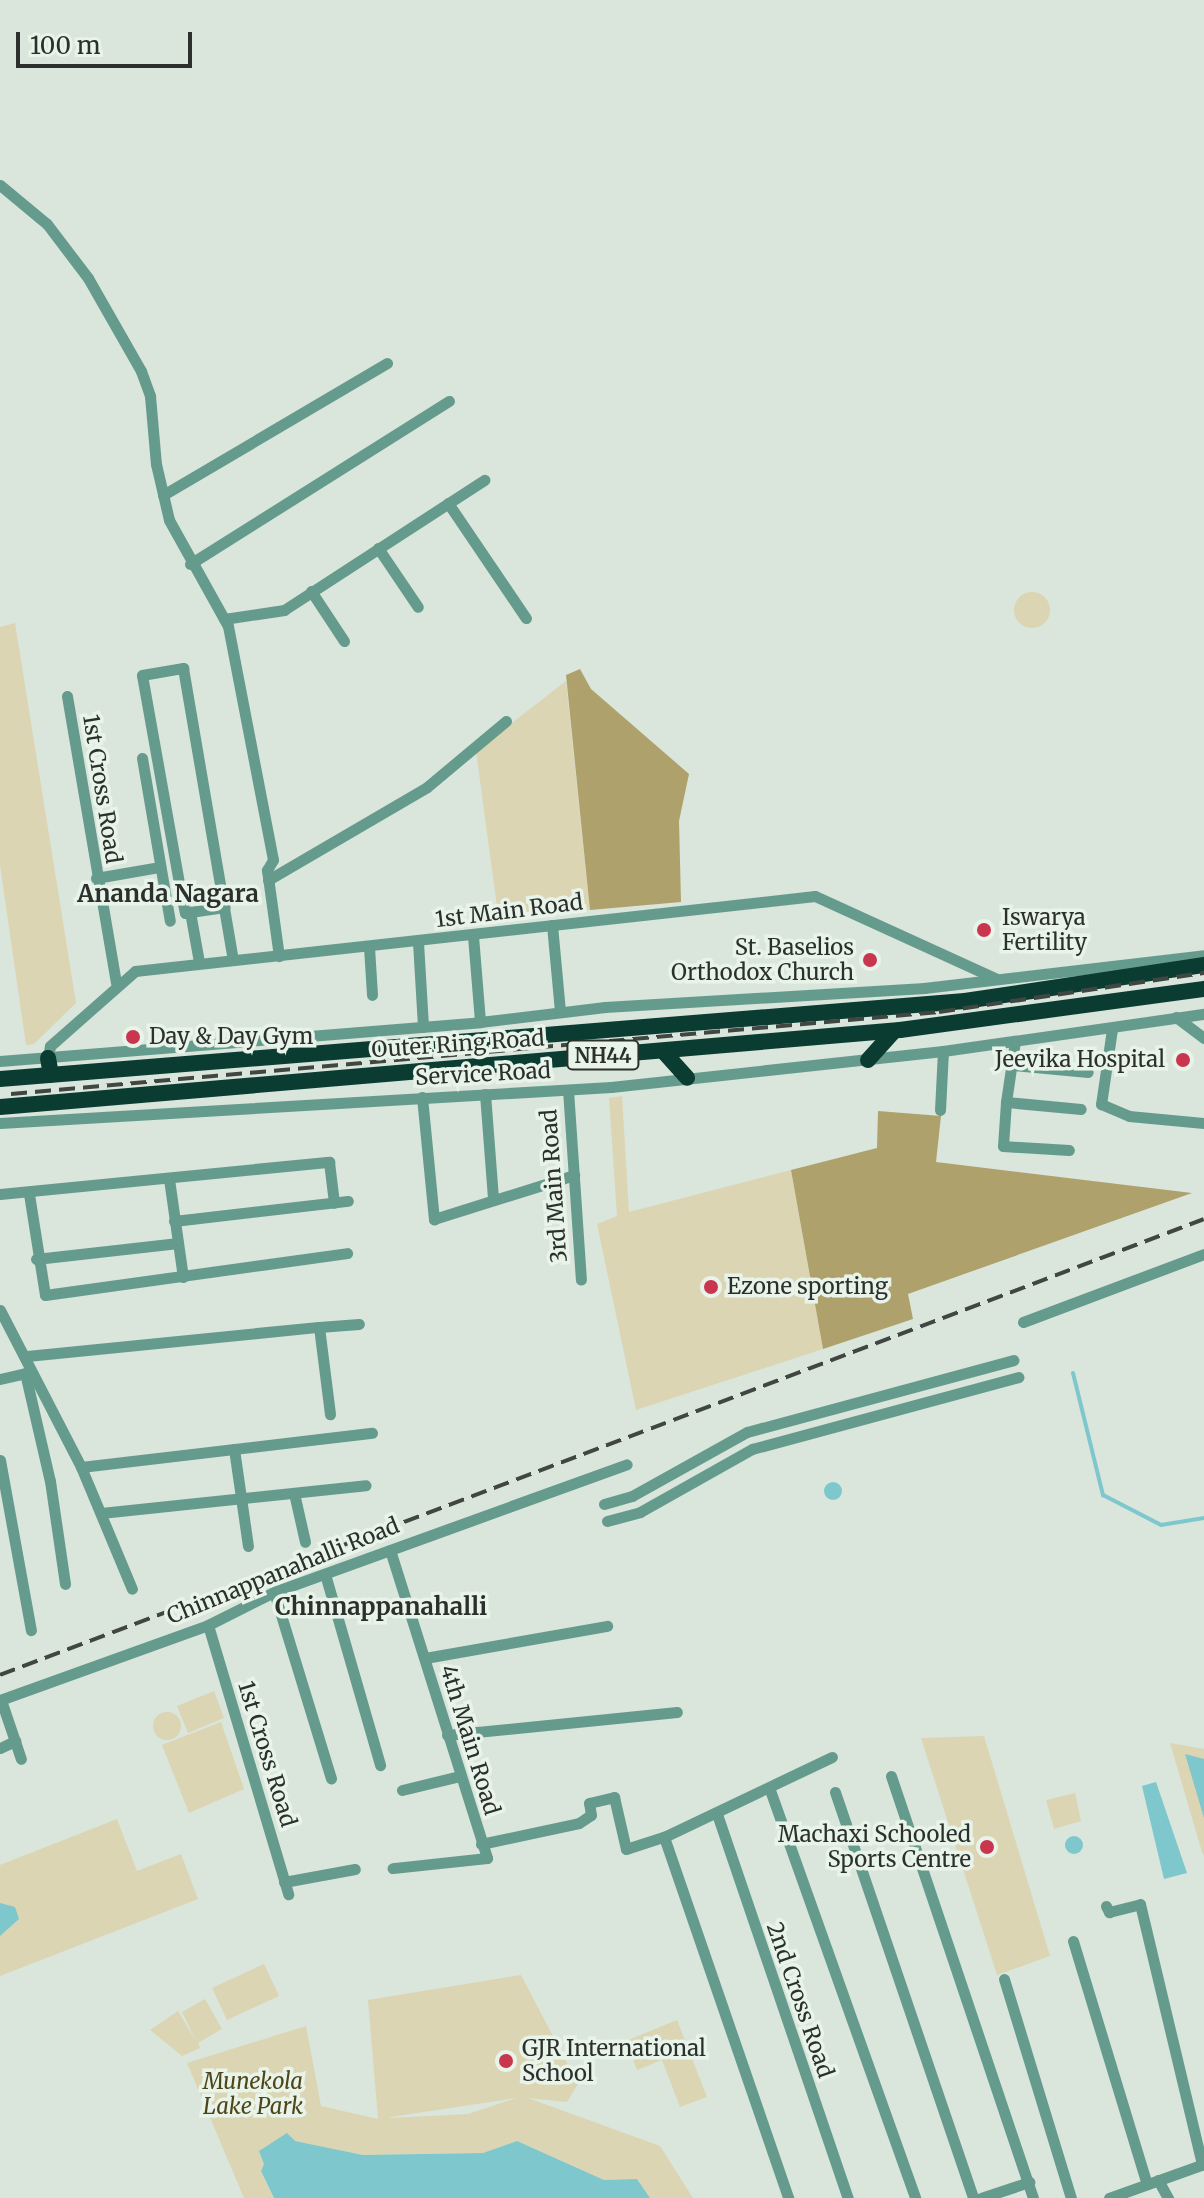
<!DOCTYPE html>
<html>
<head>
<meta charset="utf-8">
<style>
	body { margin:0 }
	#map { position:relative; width:1204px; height:2198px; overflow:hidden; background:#dae5dc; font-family:Merriweather,serif }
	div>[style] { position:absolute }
	.green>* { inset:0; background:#dcd5b3 }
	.round { border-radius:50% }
	.forest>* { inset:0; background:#aea16b }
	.water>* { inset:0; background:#7dc7cd }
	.stream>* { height:4px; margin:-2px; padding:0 2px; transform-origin:2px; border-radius:2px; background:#7dc7cd }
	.minor>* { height:11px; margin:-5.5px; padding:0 5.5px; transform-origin:5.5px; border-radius:5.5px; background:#659b8d }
	.highway>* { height:16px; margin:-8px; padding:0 8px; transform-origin:8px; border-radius:8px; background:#0b3c32 }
	.rail>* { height:4px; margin-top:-2px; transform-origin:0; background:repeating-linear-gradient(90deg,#404641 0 16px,transparent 0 24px) }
	.dots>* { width:22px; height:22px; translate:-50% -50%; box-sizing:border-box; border:4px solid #e8f3e9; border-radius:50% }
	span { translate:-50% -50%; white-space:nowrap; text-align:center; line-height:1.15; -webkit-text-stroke:7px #e8f3e9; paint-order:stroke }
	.shield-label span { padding:2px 6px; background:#e8f3e9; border:2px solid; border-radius:6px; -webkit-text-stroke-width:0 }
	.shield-label { font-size:20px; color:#2b302c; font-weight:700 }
	.street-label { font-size:22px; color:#2b302c }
	.poi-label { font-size:22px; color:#2b302c }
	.left { translate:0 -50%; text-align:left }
	.right { translate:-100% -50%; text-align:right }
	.park-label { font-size:22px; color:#4e4519; font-style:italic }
	.neighbourhood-label { font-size:24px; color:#2b302c; font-weight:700 }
	.scale { position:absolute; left:16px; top:32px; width:176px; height:36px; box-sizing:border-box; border:4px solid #2b302c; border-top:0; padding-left:10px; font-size:24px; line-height:28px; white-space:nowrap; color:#2b302c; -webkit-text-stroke:6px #e8f3e9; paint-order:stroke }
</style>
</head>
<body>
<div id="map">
	<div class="green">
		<i class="round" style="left:1014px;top:592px;width:36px;height:36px"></i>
		<i style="clip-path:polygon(15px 623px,76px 1003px,34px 1044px,26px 1045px,0 865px,0 627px)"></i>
		<i style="clip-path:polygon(566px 681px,590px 910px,499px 922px,476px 751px)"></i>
		<i style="clip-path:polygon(622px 1096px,629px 1212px,791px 1170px,823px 1349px,636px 1410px,597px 1224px,617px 1216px,609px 1098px)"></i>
		<i style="clip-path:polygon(214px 1691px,224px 1718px,188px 1733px,177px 1706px)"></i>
		<i class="round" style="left:153px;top:1712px;width:28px;height:28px"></i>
		<i style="clip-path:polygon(221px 1722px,244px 1789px,189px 1813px,162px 1745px)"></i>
		<i style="clip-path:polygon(984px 1736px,1050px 1956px,997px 1975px,921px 1738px)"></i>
		<i style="clip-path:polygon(1170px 1743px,1204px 1749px,1204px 1856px,1202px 1852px)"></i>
		<i style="clip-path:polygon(1075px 1793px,1081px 1821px,1054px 1829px,1046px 1800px)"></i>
		<i style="clip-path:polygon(117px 1819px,137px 1871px,181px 1854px,198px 1899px,0 1976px,0 1865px)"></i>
		<i style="clip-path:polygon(264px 1964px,279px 1996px,227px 2020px,212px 1988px)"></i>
		<i style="clip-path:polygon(evenodd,521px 1975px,578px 2084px,567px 2102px,528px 2098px,660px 2146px,693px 2198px,650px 2198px,637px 2179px,604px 2180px,517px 2141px,483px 2153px,363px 2155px,295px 2141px,261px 2171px,274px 2198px,244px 2198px,187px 2063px,306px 2026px,321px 2106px,378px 2119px,368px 2000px,521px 1975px,516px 2098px,468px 2114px,390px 2118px,391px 2117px,516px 2098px)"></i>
		<i style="clip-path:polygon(205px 1999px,222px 2029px,198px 2043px,200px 2048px,182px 2056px,150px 2030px,178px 2011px,196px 2041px,182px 2012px)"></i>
		<i style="clip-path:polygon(677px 2020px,707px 2097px,680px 2107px,662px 2060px,637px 2070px,626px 2041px)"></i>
	</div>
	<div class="forest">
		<i style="clip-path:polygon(580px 669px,591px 689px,689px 774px,679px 821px,681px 902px,590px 910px,566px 675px)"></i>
		<i style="clip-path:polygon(878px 1111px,941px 1116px,936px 1162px,1192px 1193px,908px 1294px,913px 1319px,823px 1349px,791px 1170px,877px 1148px)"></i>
	</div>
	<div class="water">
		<i class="round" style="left:824px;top:1482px;width:18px;height:18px"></i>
		<i style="clip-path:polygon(1185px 1754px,1204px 1759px,1204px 1818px)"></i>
		<i style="clip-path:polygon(1156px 1782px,1187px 1873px,1164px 1879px,1142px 1786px)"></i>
		<i class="round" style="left:1065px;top:1836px;width:18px;height:18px"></i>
		<i style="clip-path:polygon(0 1903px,15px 1907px,19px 1919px,0 1936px)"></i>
		<i style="clip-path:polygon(287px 2133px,295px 2141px,363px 2155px,483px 2153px,517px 2141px,604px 2180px,637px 2179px,650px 2198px,274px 2198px,261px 2171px,264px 2164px,259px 2151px)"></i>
	</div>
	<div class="stream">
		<i style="left:1073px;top:1373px;width:126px;rotate:76.2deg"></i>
		<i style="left:1103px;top:1495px;width:65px;rotate:27.3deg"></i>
		<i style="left:1161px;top:1525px;width:44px;rotate:-9.2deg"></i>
	</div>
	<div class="minor">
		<i style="left:0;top:185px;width:61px;rotate:39.7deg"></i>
		<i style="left:47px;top:224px;width:68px;rotate:52.8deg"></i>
		<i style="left:88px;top:278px;width:107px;rotate:60.3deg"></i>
		<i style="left:141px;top:371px;width:27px;rotate:70deg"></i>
		<i style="left:150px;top:396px;width:68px;rotate:85deg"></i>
		<i style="left:156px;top:464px;width:57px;rotate:76.9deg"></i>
		<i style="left:169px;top:520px;width:121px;rotate:60.9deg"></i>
		<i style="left:228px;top:626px;width:238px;rotate:79.1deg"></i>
		<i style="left:273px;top:860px;width:12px;rotate:121deg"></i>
		<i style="left:267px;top:870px;width:87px;rotate:82.1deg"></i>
		<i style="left:163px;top:495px;width:260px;rotate:-30.5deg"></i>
		<i style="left:448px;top:503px;width:139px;rotate:55.9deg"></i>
		<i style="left:378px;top:548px;width:71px;rotate:55.9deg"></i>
		<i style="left:190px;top:564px;width:306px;rotate:-32.2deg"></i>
		<i style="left:311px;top:591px;width:60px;rotate:56.6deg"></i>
		<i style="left:224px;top:619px;width:61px;rotate:-8.5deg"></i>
		<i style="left:284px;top:610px;width:239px;rotate:-33deg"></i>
		<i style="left:67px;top:696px;width:291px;rotate:80.3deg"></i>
		<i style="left:142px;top:758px;width:165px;rotate:80.3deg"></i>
		<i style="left:96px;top:878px;width:65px;rotate:-9.8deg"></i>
		<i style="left:268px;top:880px;width:184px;rotate:-30.3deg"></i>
		<i style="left:427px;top:787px;width:103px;rotate:-39.9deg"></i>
		<i style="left:190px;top:912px;width:35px;rotate:-8deg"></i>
		<i style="left:552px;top:925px;width:86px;rotate:84.7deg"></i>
		<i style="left:473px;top:936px;width:86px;rotate:85.3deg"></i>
		<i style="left:418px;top:942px;width:85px;rotate:86.6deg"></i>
		<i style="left:369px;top:947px;width:48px;rotate:86.4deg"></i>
		<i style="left:199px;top:962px;width:51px;rotate:-100.2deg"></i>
		<i style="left:190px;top:912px;width:5px;rotate:169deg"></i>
		<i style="left:185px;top:913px;width:19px;rotate:-102deg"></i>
		<i style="left:181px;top:894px;width:222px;rotate:-100.1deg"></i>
		<i style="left:142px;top:675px;width:42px;rotate:-9.7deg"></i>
		<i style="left:183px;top:668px;width:296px;rotate:80.3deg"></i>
		<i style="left:1176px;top:1017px;width:35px;rotate:37deg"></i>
		<i style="left:1112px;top:1029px;width:76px;rotate:98.3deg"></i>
		<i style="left:1101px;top:1104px;width:30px;rotate:23deg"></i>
		<i style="left:1129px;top:1116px;width:75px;rotate:5.3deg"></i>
		<i style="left:1015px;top:1041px;width:62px;rotate:98.4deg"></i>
		<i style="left:1006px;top:1102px;width:75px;rotate:5.3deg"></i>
		<i style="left:48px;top:1058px;width:12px;rotate:-81deg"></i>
		<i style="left:50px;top:1046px;width:113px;rotate:-41.4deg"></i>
		<i style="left:135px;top:971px;width:684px;rotate:-6.29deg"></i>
		<i style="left:815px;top:896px;width:200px;rotate:24.5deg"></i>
		<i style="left:0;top:1061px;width:482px;rotate:-4.6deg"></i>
		<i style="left:480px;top:1022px;width:126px;rotate:-6.8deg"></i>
		<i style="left:605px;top:1007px;width:320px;rotate:-3.4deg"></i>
		<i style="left:924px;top:988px;width:282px;rotate:-6.7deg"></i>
		<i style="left:1012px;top:1065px;width:76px;rotate:5.3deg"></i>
		<i style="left:568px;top:1090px;width:190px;rotate:86.1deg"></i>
		<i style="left:485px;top:1094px;width:105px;rotate:85.6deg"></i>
		<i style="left:422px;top:1097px;width:123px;rotate:84.4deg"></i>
		<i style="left:434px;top:1219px;width:147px;rotate:-17.4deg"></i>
		<i style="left:1006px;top:1102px;width:44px;rotate:93.9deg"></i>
		<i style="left:1003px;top:1146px;width:66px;rotate:3.5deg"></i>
		<i style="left:940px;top:1110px;width:59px;rotate:-87.1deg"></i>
		<i style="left:0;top:1123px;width:612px;rotate:-3.37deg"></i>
		<i style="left:611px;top:1087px;width:334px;rotate:-6.2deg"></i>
		<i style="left:943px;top:1051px;width:264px;rotate:-8.1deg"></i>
		<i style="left:169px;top:1179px;width:99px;rotate:81.9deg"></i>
		<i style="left:0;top:1194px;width:331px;rotate:-5.6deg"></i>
		<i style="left:329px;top:1162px;width:41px;rotate:83deg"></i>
		<i style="left:29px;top:1194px;width:102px;rotate:81deg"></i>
		<i style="left:45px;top:1295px;width:305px;rotate:-7.9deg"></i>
		<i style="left:174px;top:1221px;width:175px;rotate:-6.6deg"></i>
		<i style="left:36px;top:1259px;width:143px;rotate:-6.4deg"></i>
		<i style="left:0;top:1310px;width:177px;rotate:62.7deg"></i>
		<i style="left:81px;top:1467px;width:132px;rotate:67.3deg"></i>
		<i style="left:1023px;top:1322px;width:193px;rotate:-20.6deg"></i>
		<i style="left:319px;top:1327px;width:40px;rotate:-4.3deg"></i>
		<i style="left:27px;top:1356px;width:293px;rotate:-5.7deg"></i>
		<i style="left:319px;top:1327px;width:88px;rotate:82.8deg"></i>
		<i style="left:25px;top:1373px;width:111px;rotate:77deg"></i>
		<i style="left:50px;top:1481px;width:104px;rotate:81.7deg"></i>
		<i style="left:0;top:1379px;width:32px;rotate:-13deg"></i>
		<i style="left:234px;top:1449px;width:98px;rotate:81.8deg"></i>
		<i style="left:0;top:1460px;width:173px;rotate:79.7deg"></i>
		<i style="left:81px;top:1467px;width:293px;rotate:-6.7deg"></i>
		<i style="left:294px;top:1493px;width:50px;rotate:77.3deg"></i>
		<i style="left:604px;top:1504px;width:29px;rotate:-16deg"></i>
		<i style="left:632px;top:1496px;width:132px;rotate:-29.1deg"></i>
		<i style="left:747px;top:1432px;width:276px;rotate:-15.1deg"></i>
		<i style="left:101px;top:1513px;width:266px;rotate:-6deg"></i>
		<i style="left:607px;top:1521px;width:34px;rotate:-15deg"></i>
		<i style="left:640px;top:1512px;width:129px;rotate:-29.4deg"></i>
		<i style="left:752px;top:1449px;width:276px;rotate:-15.1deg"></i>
		<i style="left:390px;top:1550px;width:323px;rotate:72.5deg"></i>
		<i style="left:487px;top:1858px;width:95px;rotate:173.9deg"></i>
		<i style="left:325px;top:1574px;width:199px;rotate:73.9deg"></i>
		<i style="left:274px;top:1592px;width:195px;rotate:73deg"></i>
		<i style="left:208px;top:1625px;width:281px;rotate:73.4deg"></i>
		<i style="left:425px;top:1658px;width:185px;rotate:-10deg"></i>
		<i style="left:0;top:1700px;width:221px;rotate:-19.8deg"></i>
		<i style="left:208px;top:1625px;width:74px;rotate:-26.6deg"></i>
		<i style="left:274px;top:1592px;width:375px;rotate:-19.9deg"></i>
		<i style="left:1px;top:1700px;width:62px;rotate:71.3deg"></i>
		<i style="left:447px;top:1735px;width:231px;rotate:-5.7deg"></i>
		<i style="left:0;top:1748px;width:17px;rotate:-25deg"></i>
		<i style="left:891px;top:1776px;width:445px;rotate:71.4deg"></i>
		<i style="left:402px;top:1790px;width:60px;rotate:-13.6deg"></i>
		<i style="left:770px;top:1790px;width:433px;rotate:70.4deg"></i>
		<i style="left:835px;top:1792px;width:429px;rotate:71.2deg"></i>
		<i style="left:717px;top:1814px;width:406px;rotate:71.2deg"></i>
		<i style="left:664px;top:1837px;width:382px;rotate:71deg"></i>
		<i style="left:481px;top:1844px;width:100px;rotate:-12.1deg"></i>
		<i style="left:579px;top:1823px;width:14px;rotate:-34deg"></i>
		<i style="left:591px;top:1815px;width:12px;rotate:-99deg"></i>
		<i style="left:589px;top:1803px;width:26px;rotate:-13deg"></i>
		<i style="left:614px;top:1797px;width:53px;rotate:77deg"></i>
		<i style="left:626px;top:1849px;width:40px;rotate:-18deg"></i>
		<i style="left:664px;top:1837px;width:186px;rotate:-25.5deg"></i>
		<i style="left:284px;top:1882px;width:72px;rotate:-10.4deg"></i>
		<i style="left:1106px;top:1906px;width:7px;rotate:63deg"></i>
		<i style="left:1109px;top:1912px;width:32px;rotate:-14deg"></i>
		<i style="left:1140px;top:1904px;width:268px;rotate:76.6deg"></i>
		<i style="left:1073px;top:1941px;width:254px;rotate:73.1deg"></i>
		<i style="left:1004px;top:1979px;width:229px;rotate:73deg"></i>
		<i style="left:1158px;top:2180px;width:21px;rotate:61deg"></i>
		<i style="left:981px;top:2198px;width:51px;rotate:-18.4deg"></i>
		<i style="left:1109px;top:2198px;width:101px;rotate:-19.7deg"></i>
	</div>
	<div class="highway">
		<i style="left:663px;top:1051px;width:36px;rotate:48deg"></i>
		<i style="left:48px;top:1058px;width:17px;rotate:80deg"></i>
		<i style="left:868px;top:1060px;width:39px;rotate:-48deg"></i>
		<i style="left:0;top:1079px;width:968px;rotate:-4.62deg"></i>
		<i style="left:965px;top:1001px;width:242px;rotate:-8.6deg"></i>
		<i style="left:0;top:1107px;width:903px;rotate:-4.89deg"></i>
		<i style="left:900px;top:1030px;width:307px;rotate:-7.7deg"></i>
	</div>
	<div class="rail">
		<i style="left:11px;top:1094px;width:932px;rotate:-5.05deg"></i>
		<i style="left:939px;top:1012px;width:268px;rotate:-8.4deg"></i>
		<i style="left:0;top:1675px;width:1287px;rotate:-20.74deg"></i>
	</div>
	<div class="dots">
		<i style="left:984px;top:930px;background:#c8374d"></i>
		<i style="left:870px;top:960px;background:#c8374d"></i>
		<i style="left:133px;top:1037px;background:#c8374d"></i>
		<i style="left:1183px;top:1060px;background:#c8374d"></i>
		<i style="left:711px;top:1287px;background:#c8374d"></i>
		<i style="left:987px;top:1847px;background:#c8374d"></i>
		<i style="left:506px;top:2061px;background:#c8374d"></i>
	</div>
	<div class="shield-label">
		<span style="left:603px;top:1055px">NH44</span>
	</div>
	<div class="street-label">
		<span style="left:102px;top:789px;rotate:81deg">1st Cross Road</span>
		<span style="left:509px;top:911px;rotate:-7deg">1st Main Road</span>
		<span style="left:458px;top:1044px;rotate:-4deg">Outer Ring Road</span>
		<span style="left:483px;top:1074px;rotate:-3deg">Service Road</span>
		<span style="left:554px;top:1186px;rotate:-94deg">3rd Main Road</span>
		<span style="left:283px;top:1571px;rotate:-22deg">Chinnappanahalli Road</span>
		<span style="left:470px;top:1740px;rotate:73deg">4th Main Road</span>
		<span style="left:267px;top:1754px;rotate:73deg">1st Cross Road</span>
		<span style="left:800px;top:2000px;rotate:71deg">2nd Cross Road</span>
	</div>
	<div class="poi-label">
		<span class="left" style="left:1002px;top:930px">Iswarya<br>Fertility</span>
		<span class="right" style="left:854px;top:960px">St. Baselios<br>Orthodox Church</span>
		<span class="left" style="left:149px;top:1037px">Day &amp; Day Gym</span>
		<span class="right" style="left:1165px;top:1060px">Jeevika Hospital</span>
		<span class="left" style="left:727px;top:1287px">Ezone sporting</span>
		<span class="right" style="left:971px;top:1847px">Machaxi Schooled<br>Sports Centre</span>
		<span class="left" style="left:522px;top:2061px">GJR International<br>School</span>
	</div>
	<div class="park-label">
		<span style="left:253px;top:2094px">Munekola<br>Lake Park</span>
	</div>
	<div class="neighbourhood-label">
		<span style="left:168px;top:894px">Ananda Nagara</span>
		<span style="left:381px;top:1607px">Chinnappanahalli</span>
	</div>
	<div class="scale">100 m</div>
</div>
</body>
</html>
